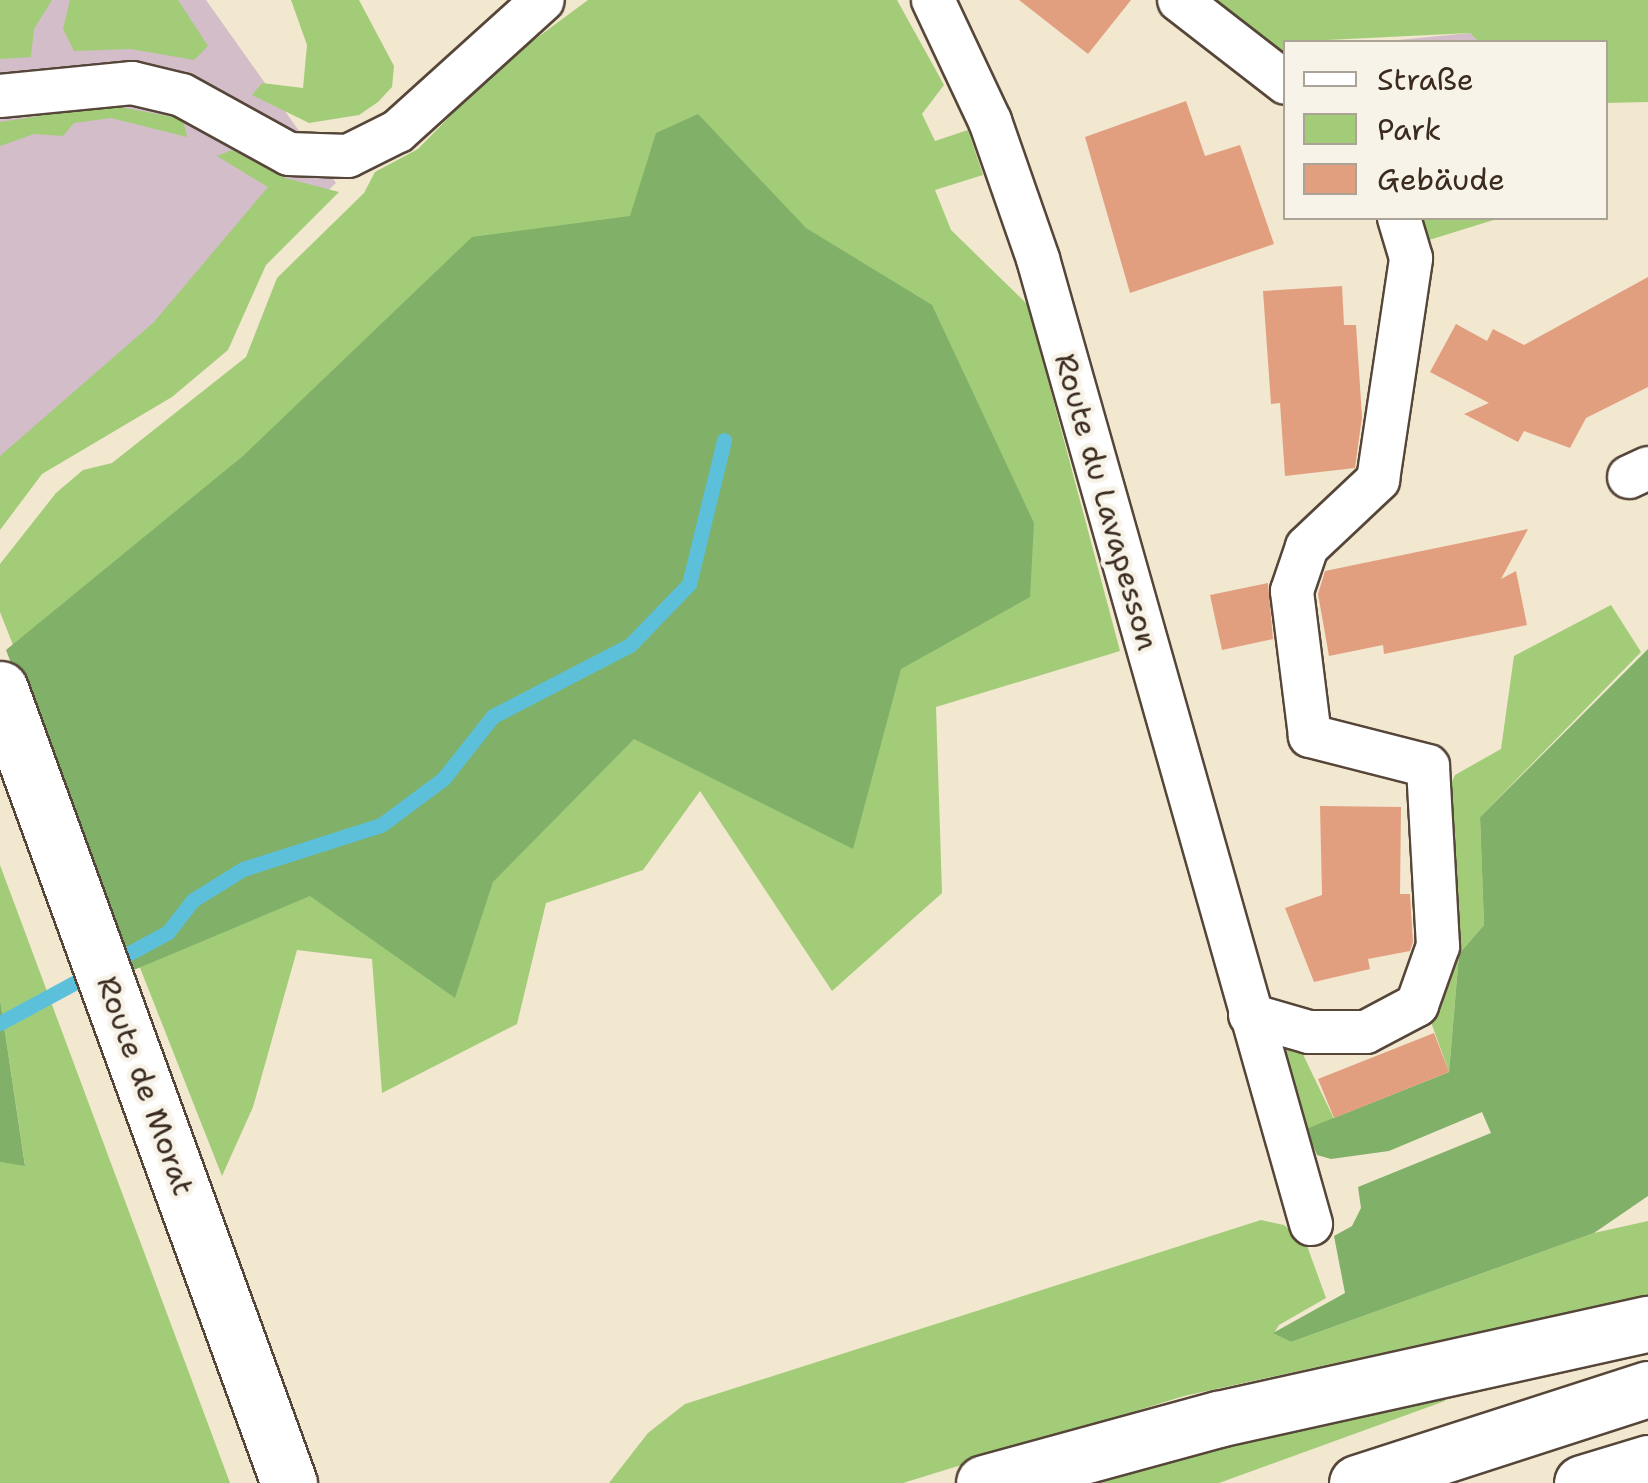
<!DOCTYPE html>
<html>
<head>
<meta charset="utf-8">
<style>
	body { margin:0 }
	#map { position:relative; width:1648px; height:1483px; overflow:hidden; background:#f2e7cf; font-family:"Shantell Sans",sans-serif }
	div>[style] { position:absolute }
	.industrial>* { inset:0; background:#d2bdc8 }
	.green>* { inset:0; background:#a2cc78 }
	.forest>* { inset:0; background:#81b068 }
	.stream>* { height:15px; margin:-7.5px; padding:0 7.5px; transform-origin:7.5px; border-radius:7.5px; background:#5dc0db }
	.building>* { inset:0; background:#e29f80 }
	.roads { filter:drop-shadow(2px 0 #564639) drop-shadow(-2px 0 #564639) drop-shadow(0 2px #564639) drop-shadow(0 -2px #564639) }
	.minor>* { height:42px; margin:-21px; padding:0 21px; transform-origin:21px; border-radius:21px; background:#fff }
	.secondary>* { height:55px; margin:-27.5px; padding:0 27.5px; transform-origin:27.5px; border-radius:27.5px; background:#fff }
	.motorway>* { height:55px; margin:-27.5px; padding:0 27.5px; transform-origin:27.5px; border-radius:27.5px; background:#fff }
	span { translate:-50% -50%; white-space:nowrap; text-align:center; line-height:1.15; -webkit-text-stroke:9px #f7f3e8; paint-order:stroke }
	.street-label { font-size:30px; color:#3b2a1e }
	.legend { position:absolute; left:1283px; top:40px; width:325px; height:180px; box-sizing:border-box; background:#f7f3e8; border:2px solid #aca397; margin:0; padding:12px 18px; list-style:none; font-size:30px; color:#3b2a1e }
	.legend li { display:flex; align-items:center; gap:20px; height:50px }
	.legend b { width:50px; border:2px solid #aca397 }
</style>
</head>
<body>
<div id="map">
	<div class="industrial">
		<i style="clip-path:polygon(0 0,206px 0,336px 183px,21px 476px,0 512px)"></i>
		<i style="clip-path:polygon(1470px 33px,1479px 42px,1377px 42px)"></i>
	</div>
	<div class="green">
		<i style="clip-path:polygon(0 0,52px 0,34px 29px,31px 57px,0 59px)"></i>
		<i style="clip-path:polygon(70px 0,178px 0,208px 46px,194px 60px,131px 49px,74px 51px,63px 29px)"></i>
		<i style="clip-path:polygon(291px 0,359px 0,394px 66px,392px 87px,378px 102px,359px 115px,309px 123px,252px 95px,262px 83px,303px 88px,307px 45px)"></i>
		<i style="clip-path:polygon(588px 0,897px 0,944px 85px,922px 114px,935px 141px,968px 130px,983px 175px,935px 190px,951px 230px,1028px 305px,1120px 651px,936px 707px,942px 893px,832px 991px,700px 791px,643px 870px,546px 903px,517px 1024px,382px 1093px,372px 959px,297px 950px,253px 1107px,222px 1176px,0 612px,0 564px,56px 493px,83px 470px,112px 463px,246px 357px,277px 278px,364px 193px,375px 172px,418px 149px,499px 66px)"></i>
		<i style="clip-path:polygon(1209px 0,1648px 0,1648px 102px,1606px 103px,1606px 42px,1479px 42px,1470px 33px,1286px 42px,1285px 68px)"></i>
		<i style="clip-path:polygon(110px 105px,183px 119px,187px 137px,111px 118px,74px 123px,63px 136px,34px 134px,0 146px,0 122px)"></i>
		<i style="clip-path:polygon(232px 150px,285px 178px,339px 192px,266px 265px,228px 350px,172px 397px,42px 474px,0 530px,0 456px,154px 322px,268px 187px,217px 156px)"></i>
		<i style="clip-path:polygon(1419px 218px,1500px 218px,1429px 240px)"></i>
		<i style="clip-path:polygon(1611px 605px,1641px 652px,1480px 817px,1484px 925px,1459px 954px,1449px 1072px,1427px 1011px,1446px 794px,1455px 775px,1501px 749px,1514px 656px)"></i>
		<i style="clip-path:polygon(0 865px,230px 1483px,0 1483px,0 1162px,25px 1165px,0 999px)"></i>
		<i style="clip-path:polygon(1284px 1042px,1298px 1044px,1334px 1119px,1306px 1129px)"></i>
		<i style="clip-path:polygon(1261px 1220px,1284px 1225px,1306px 1243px,1326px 1298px,1279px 1325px,1274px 1333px,1291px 1342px,1594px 1233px,1648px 1221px,1648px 1295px,1184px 1396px,903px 1483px,609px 1483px,648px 1433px,685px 1404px)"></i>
		<i style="clip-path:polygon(1441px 1385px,1445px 1401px,1219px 1483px,1033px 1483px)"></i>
	</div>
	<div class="forest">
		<i style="clip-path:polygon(698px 114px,806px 228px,932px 305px,1034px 523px,1030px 597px,901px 669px,853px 849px,634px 739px,493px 882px,455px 998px,310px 896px,129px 972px,6px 650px,243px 456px,472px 237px,630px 216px,656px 133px)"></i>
		<i style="clip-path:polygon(1648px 649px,1648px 1196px,1594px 1233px,1291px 1342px,1273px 1333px,1345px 1293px,1334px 1236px,1352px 1226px,1361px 1208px,1358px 1187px,1491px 1133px,1482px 1112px,1389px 1151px,1331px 1159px,1317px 1155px,1306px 1129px,1449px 1072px,1459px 954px,1484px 925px,1480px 817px)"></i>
		<i style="clip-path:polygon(0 999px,25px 1166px,0 1162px)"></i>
	</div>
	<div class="stream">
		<i style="left:0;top:1023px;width:191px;rotate:-28.4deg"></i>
		<i style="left:168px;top:932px;width:41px;rotate:-52deg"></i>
		<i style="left:193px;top:900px;width:59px;rotate:-31.8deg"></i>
		<i style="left:243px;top:869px;width:145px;rotate:-17.7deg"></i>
		<i style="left:381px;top:825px;width:77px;rotate:-36.6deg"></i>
		<i style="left:443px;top:779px;width:80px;rotate:-51.6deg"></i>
		<i style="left:493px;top:716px;width:154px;rotate:-27.4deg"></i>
		<i style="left:630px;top:645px;width:85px;rotate:-46deg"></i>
		<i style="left:689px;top:584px;width:148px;rotate:-76.3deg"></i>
	</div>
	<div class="building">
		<i style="clip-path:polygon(1019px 0,1131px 0,1088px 54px)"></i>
		<i style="clip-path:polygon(1186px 101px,1205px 156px,1240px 145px,1274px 244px,1130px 293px,1085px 137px)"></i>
		<i style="clip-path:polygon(1648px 277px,1648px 387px,1586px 418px,1570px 448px,1524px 431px,1518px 442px,1464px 414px,1489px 403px,1430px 372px,1456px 324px,1487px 341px,1493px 329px,1524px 345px)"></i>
		<i style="clip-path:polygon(1342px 286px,1344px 325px,1356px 325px,1362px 417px,1355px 468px,1285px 476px,1280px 403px,1271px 404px,1263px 291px)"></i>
		<i style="clip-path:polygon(1528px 529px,1501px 579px,1516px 571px,1527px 625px,1384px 654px,1383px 645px,1329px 656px,1318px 594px,1325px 571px)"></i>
		<i style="clip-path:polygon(1268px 583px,1273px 639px,1222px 650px,1210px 595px)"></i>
		<i style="clip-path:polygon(1320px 806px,1401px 807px,1400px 894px,1410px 894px,1413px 942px,1410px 951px,1368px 959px,1370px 969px,1314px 982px,1285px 908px,1322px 895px)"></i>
		<i style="clip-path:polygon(1434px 1033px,1449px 1072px,1334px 1118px,1318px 1079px)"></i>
	</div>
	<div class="roads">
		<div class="minor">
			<i style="left:933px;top:0;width:134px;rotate:64.8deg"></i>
			<i style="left:990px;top:121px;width:146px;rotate:70.8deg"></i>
			<i style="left:1038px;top:259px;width:1003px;rotate:74.2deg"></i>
			<i style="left:1179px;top:0;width:135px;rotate:37.8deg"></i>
			<i style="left:0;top:96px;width:133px;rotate:-5.6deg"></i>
			<i style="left:132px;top:83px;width:51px;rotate:13.5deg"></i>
			<i style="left:182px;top:95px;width:122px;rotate:28.9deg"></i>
			<i style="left:289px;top:154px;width:59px;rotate:1.9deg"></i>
			<i style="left:348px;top:156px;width:56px;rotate:-26.6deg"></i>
			<i style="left:398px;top:131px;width:195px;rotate:-42.1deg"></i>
			<i style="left:1629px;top:477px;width:21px;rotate:-25deg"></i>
			<i style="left:1250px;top:1015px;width:61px;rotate:16.1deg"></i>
			<i style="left:1309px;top:1032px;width:57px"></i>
			<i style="left:1366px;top:1032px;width:58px;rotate:-27.9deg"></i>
			<i style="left:1417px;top:1005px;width:63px;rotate:-70.4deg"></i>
			<i style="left:1438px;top:946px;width:180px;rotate:-93.2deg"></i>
			<i style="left:1428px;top:766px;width:122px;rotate:-165.7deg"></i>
			<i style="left:1310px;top:736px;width:146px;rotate:-97.1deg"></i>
			<i style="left:1292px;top:591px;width:46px;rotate:-71.2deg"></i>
			<i style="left:1307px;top:547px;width:98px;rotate:-43.3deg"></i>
			<i style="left:1378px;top:480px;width:224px;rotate:-81.5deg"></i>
			<i style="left:1411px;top:258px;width:42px;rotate:-106.7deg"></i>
		</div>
		<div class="secondary">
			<i style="left:0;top:689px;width:845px;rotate:70deg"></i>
		</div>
		<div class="motorway">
			<i style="left:984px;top:1483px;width:243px;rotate:-15.3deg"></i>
			<i style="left:1218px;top:1419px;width:440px;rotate:-12.5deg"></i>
			<i style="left:1357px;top:1483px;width:306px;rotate:-17.9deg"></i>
			<i style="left:1582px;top:1483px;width:69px;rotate:-16.9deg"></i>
		</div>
	</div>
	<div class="street-label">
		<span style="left:1106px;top:502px;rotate:74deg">Route du Lavapesson</span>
		<span style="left:145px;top:1086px;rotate:70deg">Route de Morat</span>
	</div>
	<ul class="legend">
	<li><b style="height:12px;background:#fff"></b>Straße</li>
	<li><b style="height:28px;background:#a2cc78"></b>Park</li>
	<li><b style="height:28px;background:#e29f80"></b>Gebäude</li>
	</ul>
</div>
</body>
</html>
